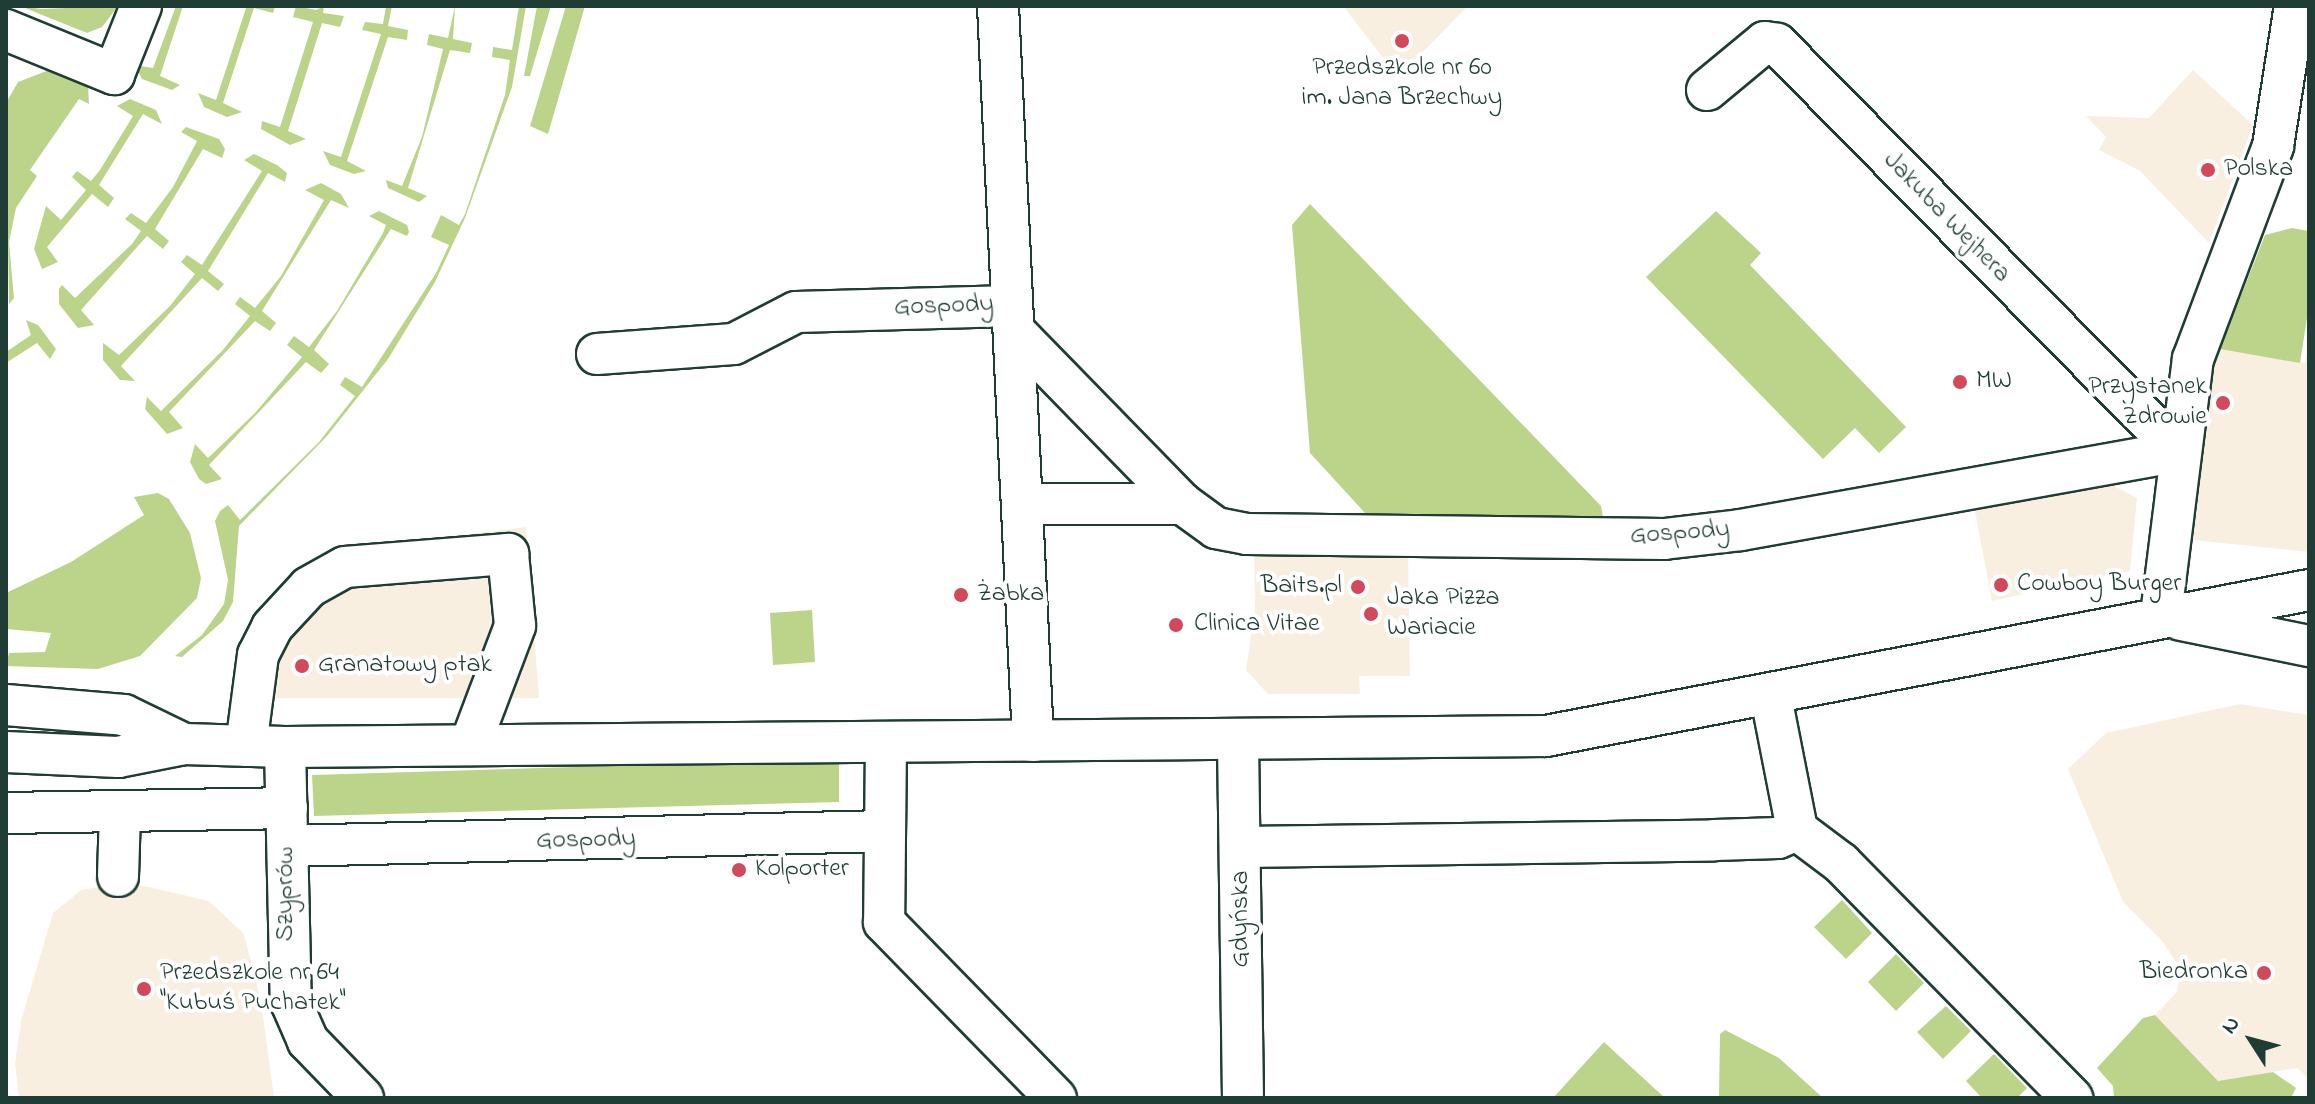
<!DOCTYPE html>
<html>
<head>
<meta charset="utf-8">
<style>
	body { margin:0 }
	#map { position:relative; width:2315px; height:1104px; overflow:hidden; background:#fff; font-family:"Indie Flower",sans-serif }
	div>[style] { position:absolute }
	.built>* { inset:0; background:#f9efe1 }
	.green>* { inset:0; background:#bcd48a }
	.roads { filter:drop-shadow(2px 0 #1f3d34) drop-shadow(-2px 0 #1f3d34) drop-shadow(0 2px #1f3d34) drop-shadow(0 -2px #1f3d34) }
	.minor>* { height:40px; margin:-20px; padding:0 20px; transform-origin:20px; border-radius:20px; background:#fff }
	.dots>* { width:22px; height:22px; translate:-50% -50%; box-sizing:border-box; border:4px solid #fff; border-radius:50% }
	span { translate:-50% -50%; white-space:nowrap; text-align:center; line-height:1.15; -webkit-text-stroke:8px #fff; paint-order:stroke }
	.poi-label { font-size:26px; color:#1f3d34 }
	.left { translate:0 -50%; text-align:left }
	.right { translate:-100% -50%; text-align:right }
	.street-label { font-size:26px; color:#1f3d34 }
	.frame { position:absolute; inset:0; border:8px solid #1f3d34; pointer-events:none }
	.north { position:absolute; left:2211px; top:1000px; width:80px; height:80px; -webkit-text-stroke:6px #fff; paint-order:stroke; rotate:306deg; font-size:22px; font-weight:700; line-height:32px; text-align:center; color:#1f3d34 }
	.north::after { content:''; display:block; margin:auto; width:28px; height:36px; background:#1f3d34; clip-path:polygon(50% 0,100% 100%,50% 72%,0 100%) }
</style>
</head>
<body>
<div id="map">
	<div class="built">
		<i style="clip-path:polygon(1343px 6px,1468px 6px,1398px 77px)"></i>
		<i style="clip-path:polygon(2193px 70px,2253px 125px,2209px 243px,2140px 171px,2099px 150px,2106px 137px,2086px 116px,2149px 118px)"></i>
		<i style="clip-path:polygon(2309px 337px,2309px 552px,2193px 540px,2213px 348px,2305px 363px)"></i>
		<i style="clip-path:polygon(2101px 479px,2137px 498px,2130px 571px,1992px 601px,1973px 501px)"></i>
		<i style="clip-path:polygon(526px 527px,539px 698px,274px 698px,269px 693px,277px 636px,347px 550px)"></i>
		<i style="clip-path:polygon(1254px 552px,1408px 554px,1410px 676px,1359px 676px,1360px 694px,1268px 694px,1246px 670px,1255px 610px)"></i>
		<i style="clip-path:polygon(2240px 704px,2309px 715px,2309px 1080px,2297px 1068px,2218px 1081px,2155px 1015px,2176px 993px,2182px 972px,2163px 942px,2123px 902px,2068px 769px,2106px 733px)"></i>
		<i style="clip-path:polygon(127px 882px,209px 901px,244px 934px,261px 1001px,274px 1098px,19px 1098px,15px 1063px,21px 1021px,53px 913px,81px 890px)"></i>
	</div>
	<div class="green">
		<i style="clip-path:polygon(20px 6px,41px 9px,118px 6px,102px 27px,87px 33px)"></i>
		<i style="clip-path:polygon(176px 6px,183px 6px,160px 76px,180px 85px,172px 90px,142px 79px,135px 65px,153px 68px)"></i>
		<i style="clip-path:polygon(242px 6px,275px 6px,273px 13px,254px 8px,223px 103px,242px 112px,227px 117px,204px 107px,198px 93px,216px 100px,246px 8px)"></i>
		<i style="clip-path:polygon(296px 6px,316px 10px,324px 6px,323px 13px,344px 16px,340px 27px,322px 23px,288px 131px,306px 139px,290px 145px,261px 129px,262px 121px,280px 127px,313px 22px,293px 17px)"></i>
		<i style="clip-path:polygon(386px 6px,392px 6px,388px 26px,408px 30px,407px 40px,388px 37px,347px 161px,366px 171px,354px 174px,330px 165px,323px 151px,341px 157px,381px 34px,362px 30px,365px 22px,383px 24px)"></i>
		<i style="clip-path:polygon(455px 6px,453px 39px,472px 43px,470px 53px,450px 50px,408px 188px,427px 196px,419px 202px,388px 188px,386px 180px,402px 186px,422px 137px,443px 49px,427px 45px,429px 34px,448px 38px)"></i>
		<i style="clip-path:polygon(519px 6px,526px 6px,512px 87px,465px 218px,435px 282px,388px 359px,327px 436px,239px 526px,233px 602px,223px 621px,182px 657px,175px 656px,202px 635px,224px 604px,228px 580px,215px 521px,220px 511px,228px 505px,240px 520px,319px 442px,355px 396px,340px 385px,345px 377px,362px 387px,436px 273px,449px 245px,431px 237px,441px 215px,459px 225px,465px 214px,505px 95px,510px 60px,492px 57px,493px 47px,512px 50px)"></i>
		<i style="clip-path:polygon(537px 6px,551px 6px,530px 76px,524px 76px)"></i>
		<i style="clip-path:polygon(566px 6px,585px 6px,548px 134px,530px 126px)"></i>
		<i style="clip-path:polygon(54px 68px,76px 74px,88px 85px,89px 104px,79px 99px,30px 170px,37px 176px,16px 208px,9px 242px,14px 298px,9px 304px,6px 103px,18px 82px)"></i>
		<i style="clip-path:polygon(130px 99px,156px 110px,162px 124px,143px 114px,99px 185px,114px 198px,108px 207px,92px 194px,47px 247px,58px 262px,42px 269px,34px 249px,46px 206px,61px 220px,86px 190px,72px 177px,77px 171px,91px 181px,100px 170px,133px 116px,117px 106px)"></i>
		<i style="clip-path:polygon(186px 127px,219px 139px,225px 149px,222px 158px,203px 149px,155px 229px,169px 241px,163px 249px,147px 236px,81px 310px,94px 325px,78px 328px,59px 304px,59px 289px,62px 285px,75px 298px,132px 244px,141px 231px,125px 219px,131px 213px,146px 223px,173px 187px,197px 141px,181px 132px)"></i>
		<i style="clip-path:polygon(254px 154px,277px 165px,287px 173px,285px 182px,268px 173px,208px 271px,224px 284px,218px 291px,202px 278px,121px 366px,135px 381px,120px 380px,103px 360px,103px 343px,119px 355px,170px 306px,195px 274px,181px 262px,187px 255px,202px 265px,262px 171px,244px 160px)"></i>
		<i style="clip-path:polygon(321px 183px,341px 194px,349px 208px,331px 200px,262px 311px,276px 323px,270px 331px,255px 321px,169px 412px,183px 428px,167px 434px,145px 409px,147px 397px,161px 411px,222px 351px,250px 316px,235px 304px,240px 297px,255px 308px,281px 276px,324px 200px,305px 190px)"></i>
		<i style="clip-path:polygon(1310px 204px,1601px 506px,1603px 517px,1365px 513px,1310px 453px,1292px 225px)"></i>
		<i style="clip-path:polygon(379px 211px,407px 225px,409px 232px,407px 236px,391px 229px,314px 350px,329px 364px,321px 373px,306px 362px,209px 465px,222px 479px,206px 484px,199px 479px,190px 462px,195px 444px,208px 458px,255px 413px,302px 357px,287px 345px,294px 336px,309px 347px,337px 311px,383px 233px,386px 225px,369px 216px)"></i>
		<i style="clip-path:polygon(1716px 211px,1761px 253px,1750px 265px,1906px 427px,1879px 453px,1855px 428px,1823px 459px,1646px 277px)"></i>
		<i style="clip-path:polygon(2292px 228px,2309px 231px,2309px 305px,2300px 363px,2220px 349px,2265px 235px)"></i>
		<i style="clip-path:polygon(26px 320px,38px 325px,56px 349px,50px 359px,37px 343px,6px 363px,6px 352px,31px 335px)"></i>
		<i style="clip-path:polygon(158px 493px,169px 499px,190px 533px,201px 578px,197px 598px,140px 656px,98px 669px,6px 666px,9px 653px,45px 652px,51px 633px,6px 629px,6px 593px,71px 562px,144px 515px,134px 497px)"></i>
		<i style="clip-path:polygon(812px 610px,815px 662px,773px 665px,770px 613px)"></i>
		<i style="clip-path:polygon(839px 759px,839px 802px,314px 816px,312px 775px)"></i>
		<i style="clip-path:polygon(1842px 900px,1872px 933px,1846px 959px,1814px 927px)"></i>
		<i style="clip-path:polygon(1896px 954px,1924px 983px,1896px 1011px,1868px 982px)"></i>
		<i style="clip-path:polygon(1946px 1006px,1971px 1031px,1943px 1059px,1917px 1032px)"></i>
		<i style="clip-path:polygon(2155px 1015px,2218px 1081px,2273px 1072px,2296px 1088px,2291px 1098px,2114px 1098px,2113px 1086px,2097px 1068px,2143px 1018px)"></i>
		<i style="clip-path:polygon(1725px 1030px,1779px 1058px,1823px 1098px,1719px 1098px,1720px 1034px)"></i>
		<i style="clip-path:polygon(1604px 1042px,1605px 1043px,1665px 1098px,1553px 1098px)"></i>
		<i style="clip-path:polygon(1994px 1054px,2027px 1088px,2017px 1098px,1982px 1098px,1966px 1081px)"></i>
	</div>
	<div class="roads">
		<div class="minor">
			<i style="left:998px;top:6px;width:736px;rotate:87.27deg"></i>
			<i style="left:6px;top:30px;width:117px;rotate:22.2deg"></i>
			<i style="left:114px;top:74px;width:73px;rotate:-68.3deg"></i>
			<i style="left:1707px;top:90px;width:75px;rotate:-39.6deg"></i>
			<i style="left:1765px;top:42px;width:12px;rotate:9deg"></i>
			<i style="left:1777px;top:44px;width:571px;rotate:45.43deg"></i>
			<i style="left:1014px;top:331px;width:242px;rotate:45.7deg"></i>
			<i style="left:1183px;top:504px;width:41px;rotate:36deg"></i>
			<i style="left:1216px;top:528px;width:32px;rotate:11deg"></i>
			<i style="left:1247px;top:534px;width:417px;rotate:0.7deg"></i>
			<i style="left:1664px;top:539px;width:78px;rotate:-6.7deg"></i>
			<i style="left:1741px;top:530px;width:444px;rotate:-10.2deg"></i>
			<i style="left:597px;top:354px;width:137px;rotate:-4.2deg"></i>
			<i style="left:734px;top:344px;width:70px;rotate:-27.3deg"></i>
			<i style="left:796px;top:312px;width:215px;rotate:-1.6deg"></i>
			<i style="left:1024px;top:504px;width:159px"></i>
			<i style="left:2161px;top:615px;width:258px;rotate:-82.9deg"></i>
			<i style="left:2193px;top:359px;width:228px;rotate:-69.4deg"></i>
			<i style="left:2273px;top:146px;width:142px;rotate:-81.1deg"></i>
			<i style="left:2181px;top:620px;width:131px;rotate:11.5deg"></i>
			<i style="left:1771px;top:697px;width:136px;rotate:78.9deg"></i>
			<i style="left:1797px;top:830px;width:55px;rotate:36.9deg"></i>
			<i style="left:1841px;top:863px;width:330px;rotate:45.5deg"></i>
			<i style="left:6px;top:705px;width:118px;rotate:4.8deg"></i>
			<i style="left:124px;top:715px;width:67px;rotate:25.8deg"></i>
			<i style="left:1238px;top:741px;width:357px;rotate:89.2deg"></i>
			<i style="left:886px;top:743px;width:179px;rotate:90.6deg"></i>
			<i style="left:884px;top:922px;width:246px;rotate:45.7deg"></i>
			<i style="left:246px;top:746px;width:92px;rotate:-82.5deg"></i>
			<i style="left:258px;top:655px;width:31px;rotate:-63deg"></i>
			<i style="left:272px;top:627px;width:54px;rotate:-47.2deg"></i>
			<i style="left:309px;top:587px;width:41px;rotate:-29.1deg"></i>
			<i style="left:345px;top:567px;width:164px;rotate:-4.6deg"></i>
			<i style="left:508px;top:554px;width:72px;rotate:84.4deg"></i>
			<i style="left:515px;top:626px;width:127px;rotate:110.7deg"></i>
			<i style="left:285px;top:747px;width:255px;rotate:88.7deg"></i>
			<i style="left:291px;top:1002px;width:43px;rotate:66.4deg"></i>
			<i style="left:308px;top:1041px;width:79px;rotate:46deg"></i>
			<i style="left:6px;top:752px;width:112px;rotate:2.6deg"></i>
			<i style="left:118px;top:757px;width:67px;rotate:-11.1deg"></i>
			<i style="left:184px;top:744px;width:101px;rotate:1.7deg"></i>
			<i style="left:285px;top:747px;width:1261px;rotate:-0.5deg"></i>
			<i style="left:1546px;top:736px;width:777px;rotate:-10.83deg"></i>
			<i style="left:6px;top:813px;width:281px;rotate:-1deg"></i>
			<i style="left:288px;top:846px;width:595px;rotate:-1.44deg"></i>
			<i style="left:1242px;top:847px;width:472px;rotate:-0.8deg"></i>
			<i style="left:1714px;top:840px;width:64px;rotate:-1.8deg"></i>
			<i style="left:1778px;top:838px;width:21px;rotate:-23deg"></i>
			<i style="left:118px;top:876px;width:65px;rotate:-88.2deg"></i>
		</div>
	</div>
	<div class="dots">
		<i style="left:1402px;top:41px;background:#d1495b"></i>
		<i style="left:2208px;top:170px;background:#d1495b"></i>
		<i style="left:1960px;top:382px;background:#d1495b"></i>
		<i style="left:2223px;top:403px;background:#d1495b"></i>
		<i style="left:2001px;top:585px;background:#d1495b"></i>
		<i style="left:1358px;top:587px;background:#d1495b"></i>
		<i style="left:961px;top:595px;background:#d1495b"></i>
		<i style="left:1371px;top:614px;background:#d1495b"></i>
		<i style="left:1176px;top:625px;background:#d1495b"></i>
		<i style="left:302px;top:666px;background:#d1495b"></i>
		<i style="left:739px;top:870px;background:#d1495b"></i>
		<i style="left:2264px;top:973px;background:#d1495b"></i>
		<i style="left:144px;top:989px;background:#d1495b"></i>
	</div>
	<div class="poi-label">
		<span style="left:1402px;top:84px">Przedszkole nr 60<br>im. Jana Brzechwy</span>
		<span class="left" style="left:2224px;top:170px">Polska</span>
		<span class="left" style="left:1976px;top:382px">MW</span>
		<span class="right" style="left:2207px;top:403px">Przystanek<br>Zdrowie</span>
		<span class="left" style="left:2017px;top:585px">Cowboy Burger</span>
		<span class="right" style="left:1342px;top:587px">Baits.pl</span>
		<span class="left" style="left:977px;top:595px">Żabka</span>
		<span class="left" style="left:1387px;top:614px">Jaka Pizza<br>Wariacie</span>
		<span class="left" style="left:1194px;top:625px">Clinica Vitae</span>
		<span class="left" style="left:318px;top:666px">Granatowy ptak</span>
		<span class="left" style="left:755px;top:870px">Kolporter</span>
		<span class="right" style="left:2248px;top:973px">Biedronka</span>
		<span class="left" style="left:160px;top:989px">Przedszkole nr 64<br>"Kubuś Puchatek"</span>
	</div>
	<div class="street-label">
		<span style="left:1946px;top:218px;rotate:46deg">Jakuba Wejhera</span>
		<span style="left:944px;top:307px;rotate:-2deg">Gospody</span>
		<span style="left:1680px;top:534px;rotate:-4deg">Gospody</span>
		<span style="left:586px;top:841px;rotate:-1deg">Gospody</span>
		<span style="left:287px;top:894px;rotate:-90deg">Szyprów</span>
		<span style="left:1242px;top:919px;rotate:-90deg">Gdyńska</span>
	</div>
	<div class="frame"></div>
	<div class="north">N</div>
</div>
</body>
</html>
